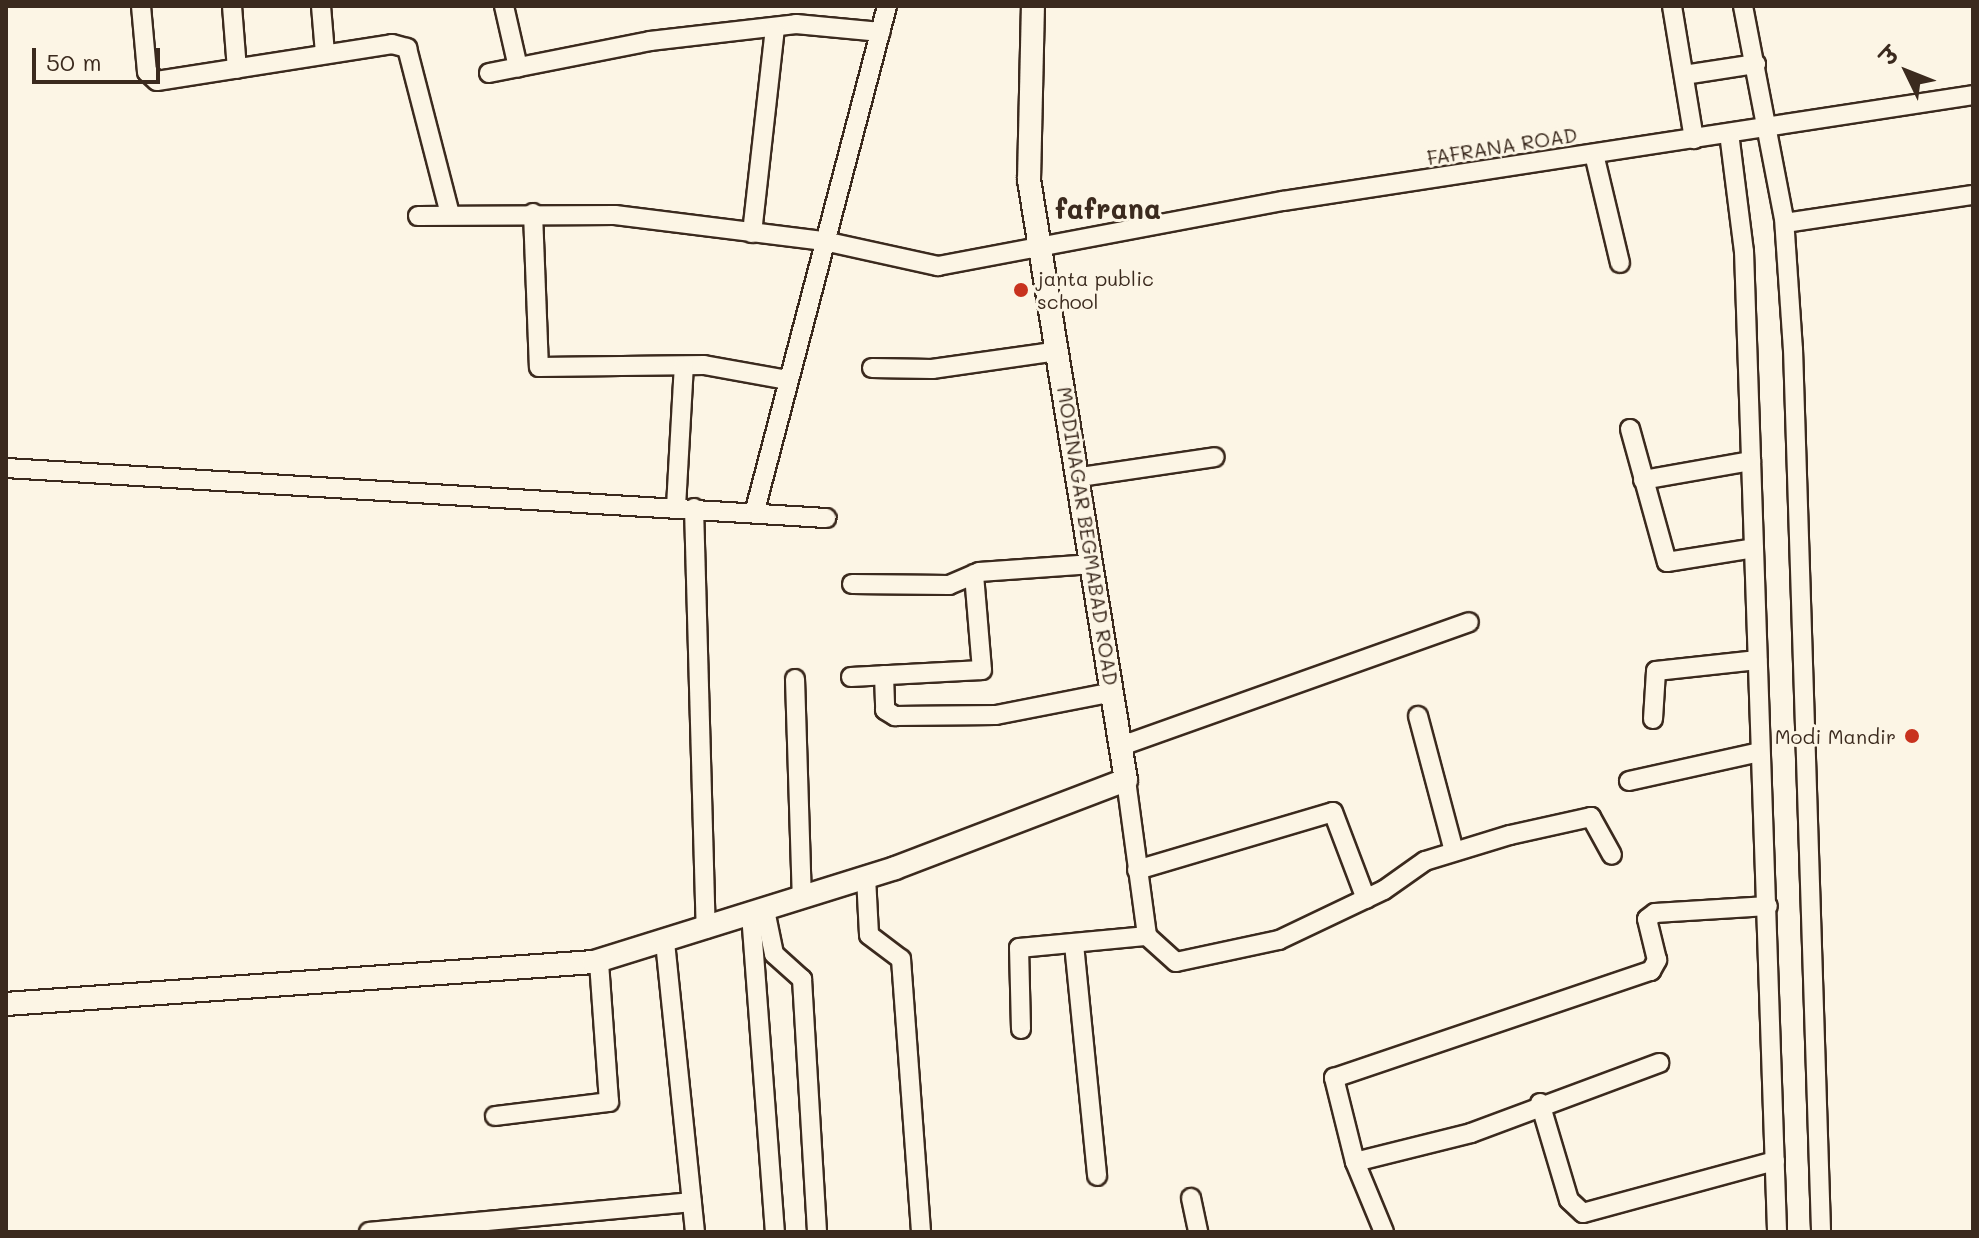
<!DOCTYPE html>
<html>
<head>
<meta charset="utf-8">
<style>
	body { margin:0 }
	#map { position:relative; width:1979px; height:1238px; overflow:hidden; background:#fcf5e5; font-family:Mali,"Playpen Sans Deva",sans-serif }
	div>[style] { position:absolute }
	.roads { filter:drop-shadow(2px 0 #3b2a1e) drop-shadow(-2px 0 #3b2a1e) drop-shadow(0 2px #3b2a1e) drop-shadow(0 -2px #3b2a1e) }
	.minor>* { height:18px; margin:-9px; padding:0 9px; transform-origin:9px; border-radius:9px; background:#fcf5e5 }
	.tertiary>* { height:22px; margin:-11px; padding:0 11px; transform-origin:11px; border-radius:11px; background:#fcf5e5 }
	.dots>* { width:22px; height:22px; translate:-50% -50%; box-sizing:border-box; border:4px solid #fcf5e5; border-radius:50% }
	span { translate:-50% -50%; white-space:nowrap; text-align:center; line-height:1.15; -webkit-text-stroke:6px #fcf5e5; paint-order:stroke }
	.street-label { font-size:20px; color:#3b2a1e }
	.poi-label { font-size:20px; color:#3b2a1e }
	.left { translate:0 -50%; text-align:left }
	.right { translate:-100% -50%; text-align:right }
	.district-label { font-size:28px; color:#3b2a1e; font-weight:700 }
	.frame { position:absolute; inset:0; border:8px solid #3b2a1e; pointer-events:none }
	.north { position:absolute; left:1867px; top:32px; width:80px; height:80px; -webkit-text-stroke:6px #fcf5e5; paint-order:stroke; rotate:313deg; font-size:22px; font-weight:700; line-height:32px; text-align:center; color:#3b2a1e }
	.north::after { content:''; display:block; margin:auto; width:28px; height:36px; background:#3b2a1e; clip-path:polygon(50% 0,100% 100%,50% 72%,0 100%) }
	.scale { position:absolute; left:32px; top:48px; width:128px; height:36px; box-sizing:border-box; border:4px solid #3b2a1e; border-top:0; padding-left:10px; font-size:24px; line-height:28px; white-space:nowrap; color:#3b2a1e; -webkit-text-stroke:6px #fcf5e5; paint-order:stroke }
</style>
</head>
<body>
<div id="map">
	<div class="roads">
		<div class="minor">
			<i style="left:141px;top:6px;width:66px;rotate:84.8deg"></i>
			<i style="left:147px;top:72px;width:13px;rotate:42deg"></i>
			<i style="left:157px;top:81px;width:238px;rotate:-8.9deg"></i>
			<i style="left:392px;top:44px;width:16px;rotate:15deg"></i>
			<i style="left:407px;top:48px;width:171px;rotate:75.5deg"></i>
			<i style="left:232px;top:6px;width:63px;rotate:85.5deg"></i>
			<i style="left:321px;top:6px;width:48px;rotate:85.2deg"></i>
			<i style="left:504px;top:6px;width:63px;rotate:77.1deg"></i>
			<i style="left:1672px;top:6px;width:135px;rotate:80.6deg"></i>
			<i style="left:1743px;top:6px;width:216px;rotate:79.1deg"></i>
			<i style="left:1784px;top:218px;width:131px;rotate:86.1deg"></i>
			<i style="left:1793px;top:349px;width:883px;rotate:88.18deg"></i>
			<i style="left:489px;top:73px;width:164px;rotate:-11.2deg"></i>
			<i style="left:650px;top:41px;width:147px;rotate:-6.6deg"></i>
			<i style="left:796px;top:24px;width:85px;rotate:5.4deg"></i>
			<i style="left:1684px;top:75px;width:73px;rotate:-8.7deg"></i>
			<i style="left:1729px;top:133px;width:119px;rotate:82.8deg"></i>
			<i style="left:1744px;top:251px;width:982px;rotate:88.07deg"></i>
			<i style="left:1594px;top:154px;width:112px;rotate:76.6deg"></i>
			<i style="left:533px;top:213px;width:154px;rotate:87.8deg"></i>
			<i style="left:539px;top:367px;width:165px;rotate:-0.7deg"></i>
			<i style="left:704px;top:365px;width:84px;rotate:10.2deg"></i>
			<i style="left:418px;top:216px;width:197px;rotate:-0.3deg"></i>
			<i style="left:615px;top:215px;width:211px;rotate:7.1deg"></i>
			<i style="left:824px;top:241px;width:117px;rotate:12.4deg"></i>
			<i style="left:938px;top:266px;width:351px;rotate:-10.7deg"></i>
			<i style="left:1283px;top:201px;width:698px;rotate:-8.73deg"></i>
			<i style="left:1785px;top:223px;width:190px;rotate:-8.5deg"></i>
			<i style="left:752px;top:233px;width:206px;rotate:-83.6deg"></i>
			<i style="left:872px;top:368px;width:60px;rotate:1deg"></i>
			<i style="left:932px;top:369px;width:127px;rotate:-8.1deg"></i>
			<i style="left:1630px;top:429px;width:138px;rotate:74.5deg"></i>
			<i style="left:1667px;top:562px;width:88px;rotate:-9.1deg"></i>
			<i style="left:6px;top:468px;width:822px;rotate:3.49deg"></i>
			<i style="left:1080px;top:477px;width:136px;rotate:-8.4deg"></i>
			<i style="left:1643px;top:480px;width:110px;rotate:-10deg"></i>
			<i style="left:676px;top:507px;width:141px;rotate:-86.8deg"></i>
			<i style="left:694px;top:508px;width:421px;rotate:88.4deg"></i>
			<i style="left:755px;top:510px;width:521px;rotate:-75.32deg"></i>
			<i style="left:852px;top:584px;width:97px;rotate:0.6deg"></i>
			<i style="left:949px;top:585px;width:33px;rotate:-23deg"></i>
			<i style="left:979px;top:572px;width:114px;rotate:-4deg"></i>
			<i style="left:884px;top:675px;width:35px;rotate:88deg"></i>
			<i style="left:885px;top:710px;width:12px;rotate:31deg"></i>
			<i style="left:895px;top:716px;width:101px;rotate:-0.6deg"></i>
			<i style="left:996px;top:715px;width:119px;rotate:-11.1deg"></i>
			<i style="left:851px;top:677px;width:131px;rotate:-3.1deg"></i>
			<i style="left:982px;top:670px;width:96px;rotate:-94.8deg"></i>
			<i style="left:795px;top:679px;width:219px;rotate:88.2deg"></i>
			<i style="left:1418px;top:716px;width:140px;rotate:75.1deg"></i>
			<i style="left:1653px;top:719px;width:48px;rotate:-86.4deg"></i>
			<i style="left:1656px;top:671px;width:102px;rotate:-6.2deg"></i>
			<i style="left:1124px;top:745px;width:366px;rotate:-19.6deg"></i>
			<i style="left:1126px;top:780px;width:157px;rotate:82.3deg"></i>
			<i style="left:1147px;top:936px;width:39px;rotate:42deg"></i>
			<i style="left:1176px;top:962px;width:105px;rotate:-12.1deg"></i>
			<i style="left:1279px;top:940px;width:116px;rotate:-25.5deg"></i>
			<i style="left:1384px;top:890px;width:50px;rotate:-35.3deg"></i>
			<i style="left:1425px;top:861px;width:89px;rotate:-17deg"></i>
			<i style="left:1510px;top:835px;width:83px;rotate:-12.5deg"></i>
			<i style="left:1591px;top:817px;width:43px;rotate:61.1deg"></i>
			<i style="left:1629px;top:781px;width:134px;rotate:-12.5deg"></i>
			<i style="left:1137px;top:870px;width:204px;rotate:-16.5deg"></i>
			<i style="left:1333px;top:812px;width:93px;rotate:69.2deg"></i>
			<i style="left:866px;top:877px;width:58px;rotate:87deg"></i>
			<i style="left:869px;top:935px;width:40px;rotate:37deg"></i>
			<i style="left:901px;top:959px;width:274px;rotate:85.8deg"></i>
			<i style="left:765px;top:910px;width:45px;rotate:78.4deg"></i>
			<i style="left:774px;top:954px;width:38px;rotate:42deg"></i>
			<i style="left:802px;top:979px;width:253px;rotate:86.6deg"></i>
			<i style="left:751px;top:914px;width:319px;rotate:85.7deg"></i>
			<i style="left:665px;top:942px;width:292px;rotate:84.1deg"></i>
			<i style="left:1074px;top:944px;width:233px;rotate:84.3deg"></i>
			<i style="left:1021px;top:1029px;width:81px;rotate:-91.4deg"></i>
			<i style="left:1019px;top:948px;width:129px;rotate:-5.4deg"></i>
			<i style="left:1540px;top:1103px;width:101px;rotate:73.4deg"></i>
			<i style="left:1569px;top:1200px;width:19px;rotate:43deg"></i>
			<i style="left:1583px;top:1213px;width:199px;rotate:-15.2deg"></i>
			<i style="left:495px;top:1116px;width:115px;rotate:-7deg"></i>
			<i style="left:609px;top:1102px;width:141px;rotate:-94.1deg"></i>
			<i style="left:1355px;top:1162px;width:120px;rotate:-14deg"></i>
			<i style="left:1471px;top:1133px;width:201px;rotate:-20.4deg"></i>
			<i style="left:1191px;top:1198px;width:35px;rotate:78deg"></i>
			<i style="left:369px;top:1232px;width:324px;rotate:-5.3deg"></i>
			<i style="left:1384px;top:1232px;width:76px;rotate:-112.5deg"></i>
			<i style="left:1355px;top:1162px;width:87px;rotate:-104deg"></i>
			<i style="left:1334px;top:1078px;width:335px;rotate:-18.7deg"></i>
			<i style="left:1651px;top:971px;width:13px;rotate:-61deg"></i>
			<i style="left:1657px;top:960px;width:42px;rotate:-103.7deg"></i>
			<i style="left:1647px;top:919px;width:10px;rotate:-37deg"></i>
			<i style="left:1655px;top:913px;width:113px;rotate:-3.5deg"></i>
		</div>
		<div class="tertiary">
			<i style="left:6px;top:1004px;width:589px;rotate:-4.09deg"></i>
			<i style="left:594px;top:962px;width:315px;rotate:-17.3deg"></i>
			<i style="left:895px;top:868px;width:247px;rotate:-20.9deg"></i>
			<i style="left:1126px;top:780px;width:608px;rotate:-99.18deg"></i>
			<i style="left:1029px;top:180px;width:174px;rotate:-88.7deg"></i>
		</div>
	</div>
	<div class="dots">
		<i style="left:1021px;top:290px;background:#c8321e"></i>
		<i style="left:1912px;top:736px;background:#c8321e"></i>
	</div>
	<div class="street-label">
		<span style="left:1502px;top:146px;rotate:-9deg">FAFRANA ROAD</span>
		<span style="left:1088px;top:536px;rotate:81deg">MODINAGAR BEGMABAD ROAD</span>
	</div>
	<div class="poi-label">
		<span class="left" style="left:1037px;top:290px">janta public<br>school</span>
		<span class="right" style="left:1896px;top:736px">Modi Mandir</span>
	</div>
	<div class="district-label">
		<span style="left:1108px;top:208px">fafrana</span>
	</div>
	<div class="frame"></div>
	<div class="north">उ</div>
	<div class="scale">50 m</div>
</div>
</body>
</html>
